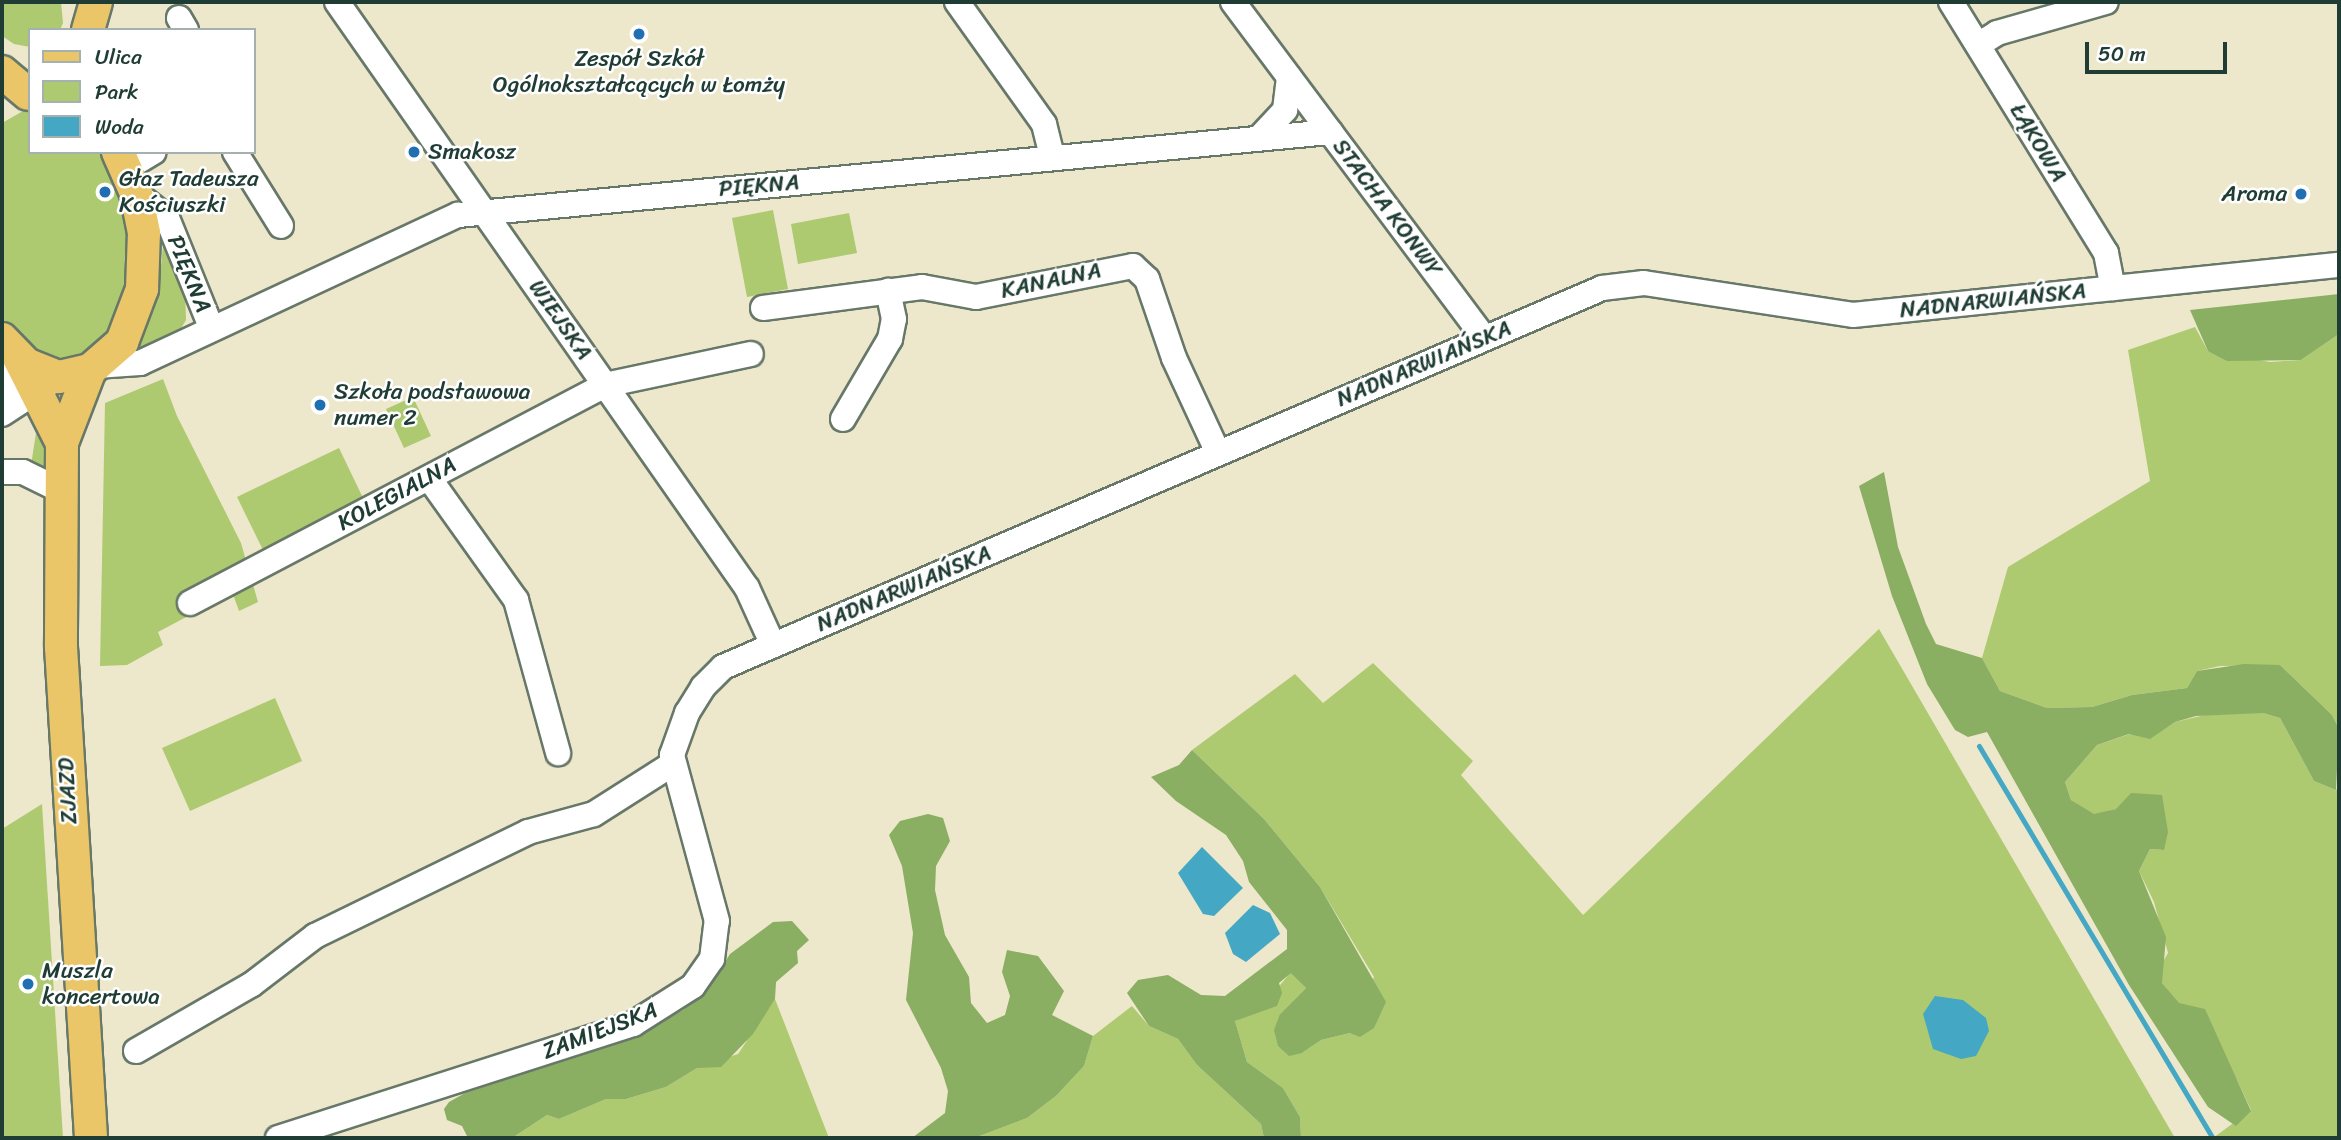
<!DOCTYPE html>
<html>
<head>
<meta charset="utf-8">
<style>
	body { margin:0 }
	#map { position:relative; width:2341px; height:1140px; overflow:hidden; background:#ede7cc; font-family:Sriracha,sans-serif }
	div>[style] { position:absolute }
	.green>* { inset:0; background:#aeca70 }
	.forest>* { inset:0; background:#8aae62 }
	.water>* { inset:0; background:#44a7c3 }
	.stream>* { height:5px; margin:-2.5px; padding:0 2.5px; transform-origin:2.5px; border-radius:2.5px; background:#44a7c3 }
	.roads { filter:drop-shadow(2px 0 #677869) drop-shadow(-2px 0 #677869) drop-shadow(0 2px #677869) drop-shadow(0 -2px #677869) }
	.minor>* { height:24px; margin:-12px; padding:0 12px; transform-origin:12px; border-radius:12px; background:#fff }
	.major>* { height:32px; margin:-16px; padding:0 16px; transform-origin:16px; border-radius:16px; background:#ebc669 }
	.dots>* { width:19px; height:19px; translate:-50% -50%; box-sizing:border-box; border:4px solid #fff; border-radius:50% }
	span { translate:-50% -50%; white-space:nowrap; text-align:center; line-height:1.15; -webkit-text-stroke:5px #fff; paint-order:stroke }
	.poi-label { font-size:23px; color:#1f3d34 }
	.left { translate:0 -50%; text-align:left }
	.right { translate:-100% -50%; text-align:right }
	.street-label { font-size:23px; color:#1f3d34 }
	.frame { position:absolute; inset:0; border:4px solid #1f3d34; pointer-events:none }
	.legend { position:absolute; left:28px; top:28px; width:228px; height:126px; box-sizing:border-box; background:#fff; border:2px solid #a5b1ae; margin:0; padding:9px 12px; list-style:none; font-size:21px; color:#1f3d34 }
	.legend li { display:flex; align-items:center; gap:14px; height:35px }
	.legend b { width:35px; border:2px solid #a5b1ae }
	.scale { position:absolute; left:2085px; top:42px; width:142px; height:32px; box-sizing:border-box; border:4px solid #1f3d34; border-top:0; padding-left:9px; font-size:21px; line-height:24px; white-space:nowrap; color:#1f3d34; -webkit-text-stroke:5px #fff; paint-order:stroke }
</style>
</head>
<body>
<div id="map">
	<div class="green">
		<i style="clip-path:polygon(2px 2px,61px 2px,63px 23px,60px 30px,30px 30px,30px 47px,14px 44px,2px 36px)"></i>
		<i style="clip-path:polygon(30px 107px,30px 152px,105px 152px,119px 182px,133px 255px,119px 323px,84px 360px,47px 362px,2px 321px,2px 123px)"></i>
		<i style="clip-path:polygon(773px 210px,788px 289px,747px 297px,732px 218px)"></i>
		<i style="clip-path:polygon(849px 213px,857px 253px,798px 264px,791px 224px)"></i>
		<i style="clip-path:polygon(163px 245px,185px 291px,186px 320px,177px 335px,136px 354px,158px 298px)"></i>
		<i style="clip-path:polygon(2195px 327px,2208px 351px,2270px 362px,2301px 360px,2339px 334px,2339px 729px,2332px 715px,2280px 665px,2220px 666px,2197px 671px,2187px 688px,2132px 695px,2092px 707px,2047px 708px,2000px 691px,1982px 658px,2008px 567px,2150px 481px,2128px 350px)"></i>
		<i style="clip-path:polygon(163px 379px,177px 416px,241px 543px,258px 602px,239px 611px,234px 597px,224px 597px,158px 632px,163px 645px,127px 665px,100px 666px,105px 403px)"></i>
		<i style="clip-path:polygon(413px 397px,431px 436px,404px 448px,386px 409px)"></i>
		<i style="clip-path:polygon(36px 433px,43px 445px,50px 472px,31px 465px)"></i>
		<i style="clip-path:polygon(339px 448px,364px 500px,263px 550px,237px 497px)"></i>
		<i style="clip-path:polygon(1879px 629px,2175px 1138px,1301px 1138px,1300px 1117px,1283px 1088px,1247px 1062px,1235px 1021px,1259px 1010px,1291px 972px,1306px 988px,1280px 1014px,1302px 1053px,1321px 1040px,1350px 1033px,1374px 977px,1320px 887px,1264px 819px,1192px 750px,1295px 674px,1323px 703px,1373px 663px,1473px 761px,1461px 775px,1583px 915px)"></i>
		<i style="clip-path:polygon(275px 698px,302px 761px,190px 811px,162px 748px)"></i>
		<i style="clip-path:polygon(2222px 711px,2263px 713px,2280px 718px,2314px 781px,2336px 790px,2339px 786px,2339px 1138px,2213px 1138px,2251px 1110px,2237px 1080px,2162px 983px,2160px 967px,2168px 953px,2154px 902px,2139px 871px,2150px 849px,2163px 850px,2116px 809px,2094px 815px,2071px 800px,2065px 782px,2097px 745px,2130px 734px,2150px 738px,2175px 722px)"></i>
		<i style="clip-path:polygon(42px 804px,63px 1138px,2px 1138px,2px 829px)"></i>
		<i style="clip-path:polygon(775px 999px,829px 1138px,512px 1138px,547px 1115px,559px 1119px,606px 1099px,626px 1099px,666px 1087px,697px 1068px,738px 1054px)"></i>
		<i style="clip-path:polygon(1132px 1006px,1149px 1026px,1178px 1039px,1197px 1065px,1261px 1124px,1264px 1138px,974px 1138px,1027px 1118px,1056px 1096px,1084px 1066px,1093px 1036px)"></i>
	</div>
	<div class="forest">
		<i style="clip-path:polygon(2339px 294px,2339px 334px,2301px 360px,2227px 361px,2208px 351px,2190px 310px)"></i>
		<i style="clip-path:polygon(1884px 472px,1898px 547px,1926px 624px,1936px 644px,1982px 658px,2000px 691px,2047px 708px,2092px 707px,2132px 695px,2187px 688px,2197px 671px,2244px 664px,2280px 665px,2332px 715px,2339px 729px,2336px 790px,2314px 781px,2280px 718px,2263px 713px,2196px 716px,2175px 722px,2150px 739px,2129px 734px,2097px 745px,2065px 782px,2071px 800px,2094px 814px,2116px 809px,2131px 793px,2162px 795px,2168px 832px,2164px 850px,2150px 849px,2139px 871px,2166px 937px,2162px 983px,2179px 1003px,2205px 1009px,2251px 1111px,2236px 1126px,2208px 1107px,2129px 985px,1987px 732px,1968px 737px,1955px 730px,1927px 684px,1892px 596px,1859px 486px)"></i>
		<i style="clip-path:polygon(1192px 750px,1264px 819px,1320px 887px,1386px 1002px,1374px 1028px,1360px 1037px,1350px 1033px,1321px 1040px,1302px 1053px,1289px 1056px,1278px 1046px,1274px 1030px,1280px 1014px,1306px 988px,1291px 973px,1279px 983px,1282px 993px,1277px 1006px,1235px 1021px,1247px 1062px,1283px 1088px,1300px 1117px,1301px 1138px,1264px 1138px,1261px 1124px,1197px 1065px,1178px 1039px,1149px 1026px,1127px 993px,1138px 980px,1168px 975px,1201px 995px,1225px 996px,1287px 949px,1287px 930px,1249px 882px,1243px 861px,1226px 835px,1176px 801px,1151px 777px,1179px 765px)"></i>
		<i style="clip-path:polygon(928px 814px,943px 818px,950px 841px,936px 866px,935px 890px,945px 935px,969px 977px,971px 1003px,987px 1023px,1005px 1015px,1010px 996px,1002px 972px,1007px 950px,1038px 956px,1064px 991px,1052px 1015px,1093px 1036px,1084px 1066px,1056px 1096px,1027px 1118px,974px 1138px,912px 1138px,945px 1113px,948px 1091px,941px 1068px,906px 1000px,913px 933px,902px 866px,889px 835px,900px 821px)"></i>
		<i style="clip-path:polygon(792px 921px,809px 940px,797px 951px,798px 963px,776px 982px,775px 999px,753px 1034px,721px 1067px,697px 1068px,666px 1087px,626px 1099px,606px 1099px,559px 1119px,547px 1115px,512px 1138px,468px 1138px,462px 1126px,447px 1120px,444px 1109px,449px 1102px,465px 1093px,641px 1033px,683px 1010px,707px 990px,730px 954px,773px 922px)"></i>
	</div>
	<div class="water">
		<i style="clip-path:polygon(1202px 847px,1243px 888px,1214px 916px,1203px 914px,1178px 873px)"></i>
		<i style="clip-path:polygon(1253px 905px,1270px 913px,1280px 934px,1246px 962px,1233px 954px,1225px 933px)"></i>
		<i style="clip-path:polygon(1935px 996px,1963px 1000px,1986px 1018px,1989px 1031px,1976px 1056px,1961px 1059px,1933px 1049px,1923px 1014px)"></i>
	</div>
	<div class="stream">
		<i style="left:1979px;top:746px;width:457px;rotate:59.2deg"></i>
	</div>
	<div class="roads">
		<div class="minor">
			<i style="left:337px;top:2px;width:715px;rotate:55.02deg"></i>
			<i style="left:747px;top:588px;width:63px;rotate:65.5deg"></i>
			<i style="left:957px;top:2px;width:150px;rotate:54.5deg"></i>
			<i style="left:1044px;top:124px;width:34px;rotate:76deg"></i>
			<i style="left:1233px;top:2px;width:419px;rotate:53.2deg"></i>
			<i style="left:1951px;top:2px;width:295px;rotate:58.3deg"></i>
			<i style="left:2106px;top:253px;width:36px;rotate:79deg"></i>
			<i style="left:179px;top:18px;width:14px;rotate:60deg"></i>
			<i style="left:1978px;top:45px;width:22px;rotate:-32deg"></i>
			<i style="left:1997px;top:33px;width:113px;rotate:-15.9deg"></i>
			<i style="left:1260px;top:137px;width:37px;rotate:-47deg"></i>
			<i style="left:1285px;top:110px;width:33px;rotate:-83deg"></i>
			<i style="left:235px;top:152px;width:87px;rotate:58.1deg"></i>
			<i style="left:127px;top:168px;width:31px;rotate:-31deg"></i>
			<i style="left:136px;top:193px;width:40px;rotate:39deg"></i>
			<i style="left:167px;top:218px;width:118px;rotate:68deg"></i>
			<i style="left:763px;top:308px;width:160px;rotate:-7.5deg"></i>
			<i style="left:922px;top:287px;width:55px;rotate:10.5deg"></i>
			<i style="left:976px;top:297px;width:160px;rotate:-11.2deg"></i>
			<i style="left:1133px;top:266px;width:19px;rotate:43deg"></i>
			<i style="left:1147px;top:279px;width:83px;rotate:71.1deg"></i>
			<i style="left:1174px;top:358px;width:105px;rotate:65.1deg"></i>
			<i style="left:96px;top:366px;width:44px;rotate:-3.9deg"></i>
			<i style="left:140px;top:363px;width:351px;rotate:-25deg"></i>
			<i style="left:458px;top:215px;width:876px;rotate:-5.44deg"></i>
			<i style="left:2px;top:407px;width:57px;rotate:-80.9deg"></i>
			<i style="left:2px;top:414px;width:59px;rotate:-33.1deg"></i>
			<i style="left:843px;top:419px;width:93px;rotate:-59.6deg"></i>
			<i style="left:890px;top:339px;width:20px;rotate:-79deg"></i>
			<i style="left:894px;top:319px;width:29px;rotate:-102deg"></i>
			<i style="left:2px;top:472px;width:21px"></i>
			<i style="left:23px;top:472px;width:43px;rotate:26deg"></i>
			<i style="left:429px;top:478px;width:150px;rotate:54.5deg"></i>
			<i style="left:516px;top:600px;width:159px;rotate:74.6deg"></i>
			<i style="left:190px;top:603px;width:469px;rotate:-27.7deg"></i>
			<i style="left:605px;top:385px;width:149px;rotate:-12deg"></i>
			<i style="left:136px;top:1051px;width:133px;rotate:-29.9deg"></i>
			<i style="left:251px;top:985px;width:81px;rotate:-37.4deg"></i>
			<i style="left:315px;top:936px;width:237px;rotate:-26deg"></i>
			<i style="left:528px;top:832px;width:68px;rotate:-15.3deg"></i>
			<i style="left:594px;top:814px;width:91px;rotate:-32.5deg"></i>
			<i style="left:278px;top:1138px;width:373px;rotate:-17.8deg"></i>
			<i style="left:633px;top:1024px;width:71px;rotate:-32.3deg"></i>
			<i style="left:693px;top:986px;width:33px;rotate:-55deg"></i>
			<i style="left:712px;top:959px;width:38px;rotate:-83deg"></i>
			<i style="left:717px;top:921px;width:172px;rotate:-105.2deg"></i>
			<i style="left:672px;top:755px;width:45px;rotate:-70.3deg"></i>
			<i style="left:687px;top:713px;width:31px;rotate:-58deg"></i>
			<i style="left:703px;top:687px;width:28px;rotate:-45deg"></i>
			<i style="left:723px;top:667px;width:957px;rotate:-23.32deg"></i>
			<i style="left:1602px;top:288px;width:42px;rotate:-6.8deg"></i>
			<i style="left:1644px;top:283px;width:211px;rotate:8.7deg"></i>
			<i style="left:1853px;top:315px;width:489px;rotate:-5.9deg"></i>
		</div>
		<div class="major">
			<i style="left:88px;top:30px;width:29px;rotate:-74deg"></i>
			<i style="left:2px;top:72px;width:34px;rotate:40deg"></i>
			<i style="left:2px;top:339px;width:35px;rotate:46deg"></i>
			<i style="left:26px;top:364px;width:35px;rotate:22deg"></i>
			<i style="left:59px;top:377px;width:32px;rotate:-13deg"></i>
			<i style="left:90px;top:370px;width:43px;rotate:-41.2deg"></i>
			<i style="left:122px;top:342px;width:57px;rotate:-69.3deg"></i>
			<i style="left:142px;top:289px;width:56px;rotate:-88deg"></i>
			<i style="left:144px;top:233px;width:41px;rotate:-101.3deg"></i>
			<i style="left:136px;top:193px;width:45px;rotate:-113.7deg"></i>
			<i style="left:19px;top:358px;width:95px;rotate:63.2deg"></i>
			<i style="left:90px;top:370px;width:78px;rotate:111deg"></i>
			<i style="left:62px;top:443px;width:204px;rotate:90.3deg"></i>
			<i style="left:61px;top:647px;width:492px;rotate:86.5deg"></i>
		</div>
	</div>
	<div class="dots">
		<i style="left:639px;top:34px;background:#1f6fb2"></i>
		<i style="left:414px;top:152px;background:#1f6fb2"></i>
		<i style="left:105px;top:192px;background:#1f6fb2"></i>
		<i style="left:2301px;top:194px;background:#1f6fb2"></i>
		<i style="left:320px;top:405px;background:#1f6fb2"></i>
		<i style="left:28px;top:984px;background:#1f6fb2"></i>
	</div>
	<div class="poi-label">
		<span style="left:639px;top:72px">Zespół Szkół<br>Ogólnokształcących w Łomży</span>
		<span class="left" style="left:428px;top:152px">Smakosz</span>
		<span class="left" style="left:119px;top:192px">Głaz Tadeusza<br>Kościuszki</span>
		<span class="right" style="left:2287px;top:194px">Aroma</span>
		<span class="left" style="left:334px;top:405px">Szkoła podstawowa<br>numer 2</span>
		<span class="left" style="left:42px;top:984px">Muszla<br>koncertowa</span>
	</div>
	<div class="street-label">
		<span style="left:2038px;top:143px;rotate:59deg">ŁĄKOWA</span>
		<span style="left:759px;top:186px;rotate:-5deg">PIĘKNA</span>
		<span style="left:1387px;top:208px;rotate:53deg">STACHA KONWY</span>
		<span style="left:189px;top:274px;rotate:68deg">PIĘKNA</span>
		<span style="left:1051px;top:281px;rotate:-12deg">KANALNA</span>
		<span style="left:1993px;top:301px;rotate:-6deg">NADNARWIAŃSKA</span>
		<span style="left:560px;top:320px;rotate:55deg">WIEJSKA</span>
		<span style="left:1424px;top:364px;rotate:-23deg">NADNARWIAŃSKA</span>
		<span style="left:397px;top:494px;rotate:-28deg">KOLEGIALNA</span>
		<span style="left:904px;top:589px;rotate:-23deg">NADNARWIAŃSKA</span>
		<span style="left:68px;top:791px;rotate:-93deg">ZJAZD</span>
		<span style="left:600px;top:1031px;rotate:-21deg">ZAMIEJSKA</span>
	</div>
	<div class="frame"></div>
	<ul class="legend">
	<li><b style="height:9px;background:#ebc669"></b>Ulica</li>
	<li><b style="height:19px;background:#aeca70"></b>Park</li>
	<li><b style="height:19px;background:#44a7c3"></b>Woda</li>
	</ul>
	<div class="scale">50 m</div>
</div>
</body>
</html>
